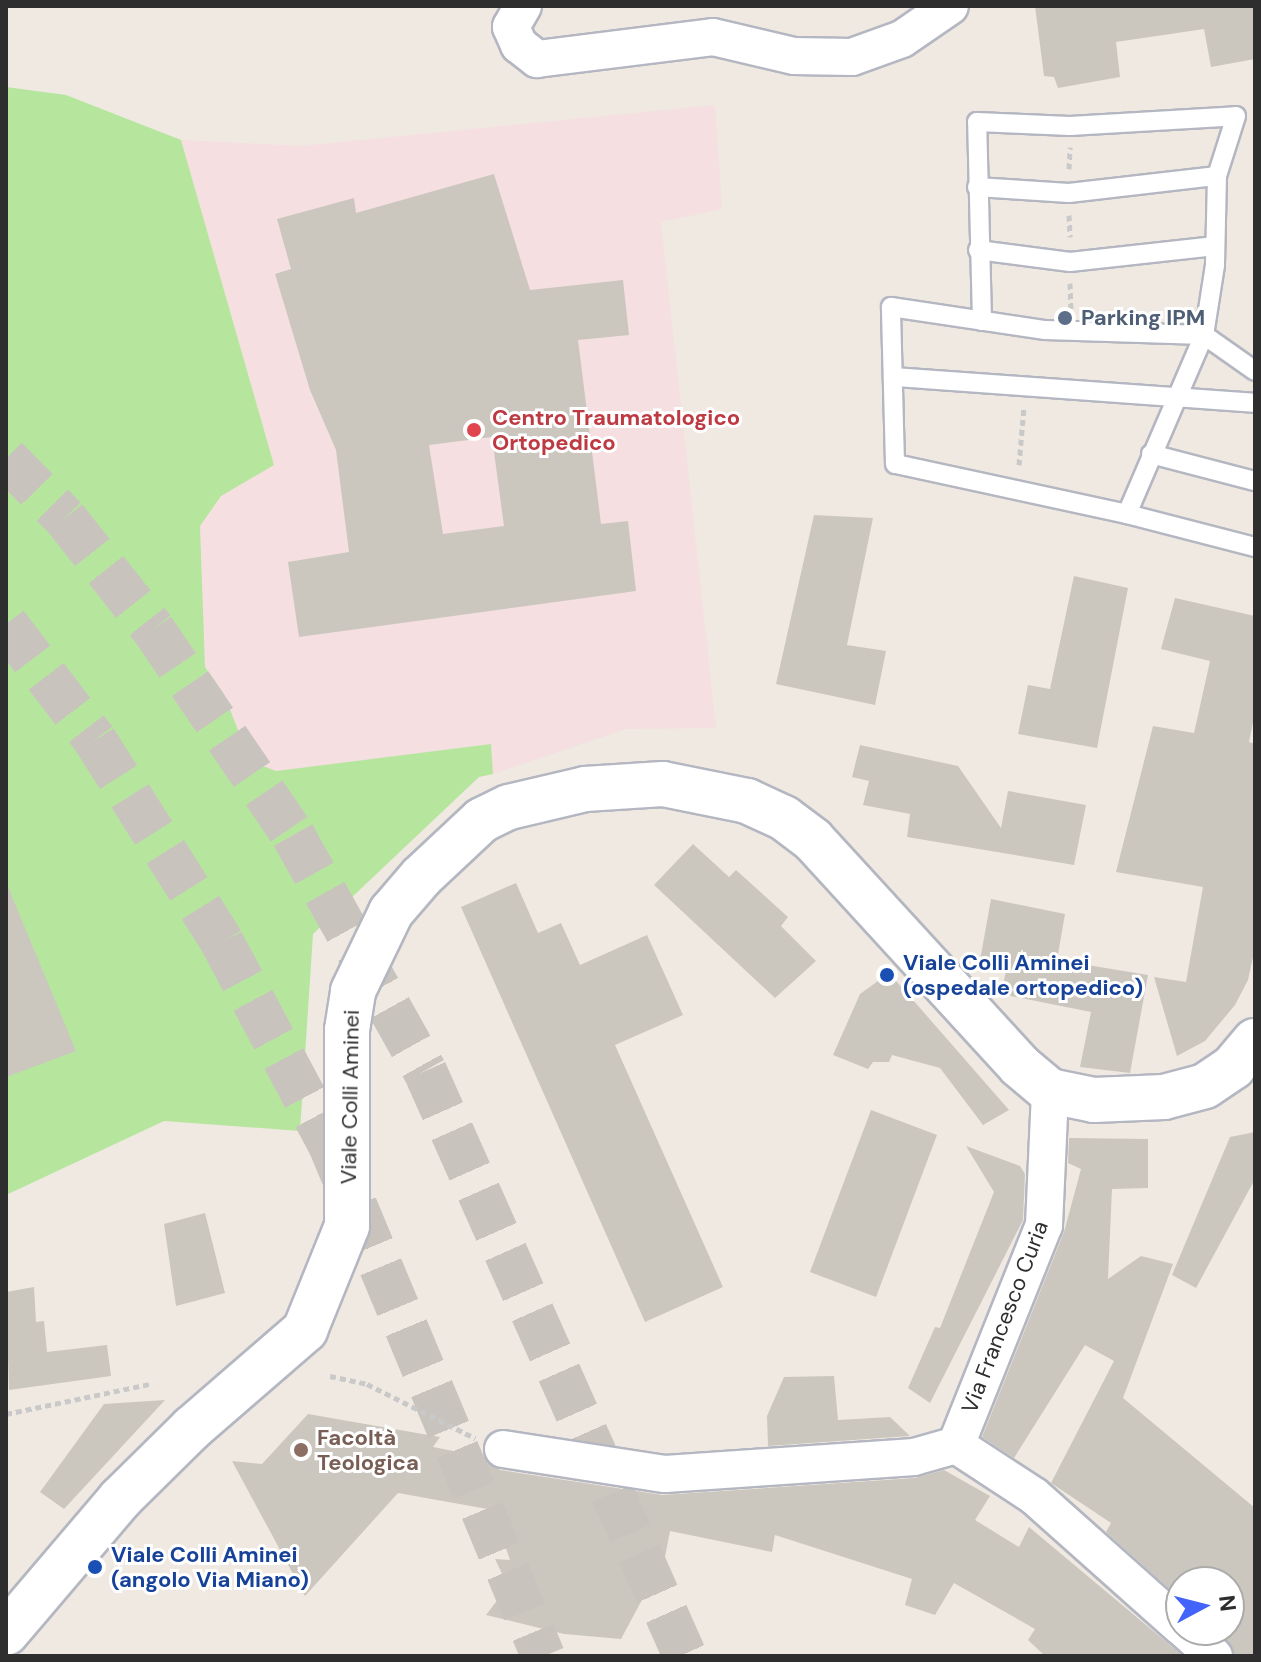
<!DOCTYPE html>
<html>
<head>
<meta charset="utf-8">
<style>
	body { margin:0 }
	#map { position:relative; width:1261px; height:1662px; overflow:hidden; background:#efe9e1; font-family:"DM Sans",sans-serif }
	div>[style] { position:absolute }
	.medical>* { inset:0; background:#f5dfe0 }
	.green>* { inset:0; background:#b6e59e }
	.building>* { inset:0; background:#cbc7bf }
	.highway-tunnel>* { height:44px; margin-top:-22px; transform-origin:0; background:repeating-linear-gradient(90deg,#c8c4bd 0 44px,transparent 0 66px) }
	.path>* { height:5px; margin-top:-2.5px; transform-origin:0; background:repeating-linear-gradient(90deg,#c9c9c9 0 6px,transparent 0 10px) }
	.roads { filter:drop-shadow(2px 0 #b4b7c1) drop-shadow(-2px 0 #b4b7c1) drop-shadow(0 2px #b4b7c1) drop-shadow(0 -2px #b4b7c1) }
	.lane>* { height:18px; margin:-9px; padding:0 9px; transform-origin:9px; border-radius:9px; background:#fff }
	.street>* { height:36px; margin:-18px; padding:0 18px; transform-origin:18px; border-radius:18px; background:#fff }
	.secondary>* { height:44px; margin:-22px; padding:0 22px; transform-origin:22px; border-radius:22px; background:#fff }
	.dots>* { width:22px; height:22px; translate:-50% -50%; box-sizing:border-box; border:4px solid #fff; border-radius:50% }
	span { translate:-50% -50%; white-space:nowrap; text-align:center; line-height:1.15; -webkit-text-stroke:6px #fff; paint-order:stroke }
	.service-label { font-size:22px; color:#4e5e75; font-weight:700 }
	.left { translate:0 -50%; text-align:left }
	.health-label { font-size:22px; color:#be3a42; font-weight:700 }
	.transit-label { font-size:22px; color:#164399; font-weight:700 }
	.street-label { font-size:22px; color:#2e2e2e }
	.education-label { font-size:22px; color:#785e54; font-weight:700 }
	.frame { position:absolute; inset:0; border:8px solid #2e2e2e; pointer-events:none }
	.north { position:absolute; left:1165px; top:1566px; width:80px; height:80px; box-sizing:border-box; background:#fff; border:2px solid #ababab; border-radius:50%; rotate:83deg; font-size:22px; font-weight:700; line-height:32px; text-align:center; color:#2e2e2e }
	.north::after { content:''; display:block; margin:auto; width:28px; height:36px; background:#4264fb; clip-path:polygon(50% 0,100% 100%,50% 72%,0 100%) }
</style>
</head>
<body>
<div id="map">
	<div class="medical">
		<i style="clip-path:polygon(715px 105px,722px 209px,661px 222px,716px 728px,626px 729px,493px 774px,490px 744px,276px 771px,250px 761px,224px 694px,205px 667px,200px 526px,221px 496px,274px 464px,181px 140px,301px 146px)"></i>
	</div>
	<div class="green">
		<i style="clip-path:polygon(6px 87px,66px 95px,181px 140px,274px 465px,221px 496px,200px 526px,205px 667px,224px 694px,250px 761px,276px 771px,491px 744px,493px 774px,479px 777px,313px 934px,300px 1131px,164px 1121px,6px 1195px)"></i>
	</div>
	<div class="building">
		<i style="clip-path:polygon(1035px 6px,1255px 6px,1255px 59px,1211px 67px,1204px 29px,1116px 42px,1120px 77px,1058px 88px,1054px 77px,1044px 76px)"></i>
		<i style="clip-path:polygon(evenodd,494px 174px,530px 290px,623px 280px,629px 335px,578px 340px,601px 524px,628px 521px,636px 591px,299px 637px,288px 562px,349px 552px,336px 450px,310px 390px,275px 274px,291px 269px,277px 219px,354px 198px,356px 213px,494px 174px,492px 437px,504px 526px,443px 534px,429px 445px,492px 437px)"></i>
		<i style="clip-path:polygon(814px 515px,873px 518px,847px 645px,886px 651px,875px 705px,776px 684px)"></i>
		<i style="clip-path:polygon(1074px 576px,1128px 588px,1097px 748px,1018px 734px,1028px 685px,1050px 689px)"></i>
		<i style="clip-path:polygon(1175px 598px,1255px 616px,1255px 713px,1249px 742px,1255px 744px,1255px 948px,1248px 980px,1235px 1005px,1205px 1041px,1177px 1056px,1154px 977px,1186px 982px,1203px 887px,1116px 872px,1153px 726px,1194px 733px,1210px 661px,1161px 649px)"></i>
		<i style="clip-path:polygon(860px 745px,958px 766px,1001px 828px,1008px 791px,1086px 805px,1074px 865px,907px 837px,910px 814px,863px 805px,869px 781px,852px 777px)"></i>
		<i style="clip-path:polygon(693px 844px,729px 877px,736px 870px,788px 917px,781px 926px,816px 961px,775px 998px,654px 885px)"></i>
		<i style="clip-path:polygon(6px 882px,76px 1051px,6px 1077px)"></i>
		<i style="clip-path:polygon(516px 883px,538px 933px,561px 923px,580px 965px,647px 935px,683px 1015px,615px 1045px,723px 1287px,645px 1322px,461px 907px)"></i>
		<i style="clip-path:polygon(991px 899px,1065px 914px,1057px 960px,1148px 975px,1130px 1073px,1080px 1067px,1091px 1012px,1001px 994px,1006px 971px,979px 966px)"></i>
		<i style="clip-path:polygon(889px 973px,920px 1008px,1009px 1110px,983px 1125px,940px 1068px,892px 1055px,889px 1062px,873px 1062px,868px 1069px,833px 1055px,860px 994px)"></i>
		<i style="clip-path:polygon(871px 1110px,937px 1135px,876px 1297px,810px 1272px)"></i>
		<i style="clip-path:polygon(1255px 1132px,1255px 1179px,1196px 1288px,1172px 1275px,1230px 1137px)"></i>
		<i style="clip-path:polygon(1069px 1138px,1148px 1139px,1148px 1188px,1112px 1189px,1108px 1279px,1141px 1256px,1173px 1264px,1123px 1398px,1255px 1508px,1255px 1656px,1234px 1656px,1216px 1630px,1229px 1630px,1229px 1582px,1181px 1582px,1181px 1599px,1106px 1532px,1111px 1523px,1051px 1483px,1114px 1361px,1085px 1345px,1014px 1458px,982px 1437px,1064px 1232px,1081px 1169px,1068px 1163px)"></i>
		<i style="clip-path:polygon(966px 1146px,1020px 1166px,1025px 1174px,1023px 1220px,930px 1403px,908px 1388px,935px 1327px,940px 1328px,994px 1192px)"></i>
		<i style="clip-path:polygon(205px 1213px,225px 1293px,176px 1306px,164px 1224px)"></i>
		<i style="clip-path:polygon(34px 1287px,36px 1322px,44px 1321px,47px 1352px,107px 1345px,111px 1376px,9px 1390px,6px 1292px)"></i>
		<i style="clip-path:polygon(834px 1376px,838px 1420px,890px 1417px,910px 1436px,768px 1446px,767px 1416px,784px 1377px)"></i>
		<i style="clip-path:polygon(165px 1400px,64px 1509px,40px 1492px,104px 1404px)"></i>
		<i style="clip-path:polygon(308px 1414px,440px 1437px,433px 1447px,484px 1457px,500px 1470px,662px 1495px,915px 1478px,944px 1470px,990px 1496px,975px 1520px,1019px 1547px,1029px 1527px,1183px 1656px,1045px 1656px,1028px 1640px,1035px 1629px,954px 1583px,935px 1615px,905px 1605px,912px 1579px,775px 1535px,772px 1552px,670px 1531px,665px 1557px,621px 1639px,564px 1634px,486px 1615px,508px 1586px,495px 1559px,510px 1560px,493px 1510px,398px 1493px,305px 1596px,232px 1461px,262px 1464px)"></i>
	</div>
	<div class="highway-tunnel">
		<i style="left:6px;top:458px;width:84px;rotate:45.5deg"></i>
		<i style="left:65px;top:518px;width:142px;rotate:51.6deg"></i>
		<i style="left:153px;top:629px;width:249px;rotate:55.8deg"></i>
		<i style="left:293px;top:835px;width:270px;rotate:60.8deg"></i>
		<i style="left:425px;top:1071px;width:640px;rotate:66.04deg"></i>
		<i style="left:6px;top:624px;width:146px;rotate:52.5deg"></i>
		<i style="left:95px;top:740px;width:239px;rotate:57.8deg"></i>
		<i style="left:222px;top:942px;width:230px;rotate:62deg"></i>
		<i style="left:330px;top:1145px;width:554px;rotate:67.37deg"></i>
	</div>
	<div class="path">
		<i style="left:1069px;top:169px;width:22px;rotate:-87deg"></i>
		<i style="left:1069px;top:215px;width:22px;rotate:87deg"></i>
		<i style="left:1070px;top:283px;width:26px;rotate:88deg"></i>
		<i style="left:1019px;top:465px;width:58px;rotate:-85.1deg"></i>
		<i style="left:330px;top:1376px;width:38px;rotate:12deg"></i>
		<i style="left:367px;top:1384px;width:121px;rotate:26.6deg"></i>
		<i style="left:6px;top:1414px;width:146px;rotate:-11.8deg"></i>
	</div>
	<div class="roads">
		<div class="lane">
			<i style="left:977px;top:187px;width:92px;rotate:3.7deg"></i>
			<i style="left:1069px;top:193px;width:149px;rotate:-6.6deg"></i>
			<i style="left:978px;top:250px;width:93px;rotate:7.4deg"></i>
			<i style="left:1070px;top:262px;width:146px;rotate:-6.3deg"></i>
			<i style="left:982px;top:321px;width:199px;rotate:-91.4deg"></i>
			<i style="left:977px;top:122px;width:93px;rotate:2.5deg"></i>
			<i style="left:1070px;top:126px;width:166px;rotate:-3.4deg"></i>
			<i style="left:1236px;top:116px;width:63px;rotate:107.6deg"></i>
			<i style="left:1217px;top:176px;width:89px;rotate:91.3deg"></i>
			<i style="left:1215px;top:265px;width:71px;rotate:98.9deg"></i>
			<i style="left:1204px;top:335px;width:195px;rotate:113.3deg"></i>
			<i style="left:1127px;top:514px;width:132px;rotate:14.5deg"></i>
			<i style="left:895px;top:377px;width:361px;rotate:4.1deg"></i>
			<i style="left:1151px;top:454px;width:107px;rotate:14.6deg"></i>
			<i style="left:1127px;top:514px;width:237px;rotate:-167.8deg"></i>
			<i style="left:895px;top:464px;width:157px;rotate:-91.5deg"></i>
			<i style="left:891px;top:307px;width:156px;rotate:8.5deg"></i>
			<i style="left:1045px;top:330px;width:159px;rotate:1.8deg"></i>
			<i style="left:1204px;top:335px;width:62px;rotate:35.2deg"></i>
		</div>
		<div class="street">
			<i style="left:523px;top:6px;width:24px;rotate:120deg"></i>
			<i style="left:511px;top:27px;width:20px;rotate:66deg"></i>
			<i style="left:519px;top:45px;width:23px;rotate:38deg"></i>
			<i style="left:537px;top:59px;width:177px;rotate:-7.1deg"></i>
			<i style="left:713px;top:37px;width:83px;rotate:13.2deg"></i>
			<i style="left:794px;top:56px;width:58px;rotate:1deg"></i>
			<i style="left:852px;top:57px;width:53px;rotate:-19.8deg"></i>
			<i style="left:902px;top:39px;width:58px;rotate:-34.5deg"></i>
			<i style="left:956px;top:1445px;width:237px;rotate:-68.2deg"></i>
			<i style="left:1044px;top:1225px;width:134px;rotate:-87.4deg"></i>
			<i style="left:956px;top:1445px;width:93px;rotate:33.2deg"></i>
			<i style="left:1034px;top:1496px;width:197px;rotate:41.7deg"></i>
			<i style="left:503px;top:1449px;width:164px;rotate:8.8deg"></i>
			<i style="left:665px;top:1474px;width:250px;rotate:-3.9deg"></i>
			<i style="left:914px;top:1457px;width:44px;rotate:-15.9deg"></i>
			<i style="left:1185px;top:1630px;width:39px;rotate:42deg"></i>
		</div>
		<div class="secondary">
			<i style="left:6px;top:1633px;width:176px;rotate:-49.6deg"></i>
			<i style="left:120px;top:1499px;width:101px;rotate:-44.6deg"></i>
			<i style="left:192px;top:1428px;width:150px;rotate:-40.9deg"></i>
			<i style="left:305px;top:1330px;width:112px;rotate:-68deg"></i>
			<i style="left:347px;top:1226px;width:196px;rotate:-90deg"></i>
			<i style="left:347px;top:1030px;width:39px;rotate:-81deg"></i>
			<i style="left:353px;top:991px;width:88px;rotate:-64.3deg"></i>
			<i style="left:391px;top:912px;width:46px;rotate:-49.4deg"></i>
			<i style="left:421px;top:877px;width:83px;rotate:-43.1deg"></i>
			<i style="left:482px;top:820px;width:30px;rotate:-26deg"></i>
			<i style="left:509px;top:807px;width:78px;rotate:-13.3deg"></i>
			<i style="left:585px;top:789px;width:78px;rotate:-3.7deg"></i>
			<i style="left:663px;top:784px;width:86px;rotate:11.4deg"></i>
			<i style="left:747px;top:801px;width:41px;rotate:24.7deg"></i>
			<i style="left:784px;top:818px;width:36px;rotate:37deg"></i>
			<i style="left:813px;top:840px;width:306px;rotate:47.5deg"></i>
			<i style="left:1020px;top:1066px;width:39px;rotate:40deg"></i>
			<i style="left:1050px;top:1091px;width:45px;rotate:11.6deg"></i>
			<i style="left:1094px;top:1100px;width:70px;rotate:-2.5deg"></i>
			<i style="left:1164px;top:1097px;width:42px;rotate:-15deg"></i>
			<i style="left:1205px;top:1086px;width:34px;rotate:-34deg"></i>
			<i style="left:1233px;top:1067px;width:34px;rotate:-50deg"></i>
		</div>
	</div>
	<div class="dots">
		<i style="left:1065px;top:318px;background:#5c6f8a"></i>
		<i style="left:474px;top:430px;background:#e0444e"></i>
		<i style="left:887px;top:975px;background:#1a4fb4"></i>
		<i style="left:301px;top:1450px;background:#8d6e63"></i>
		<i style="left:95px;top:1567px;background:#1a4fb4"></i>
	</div>
	<div class="service-label">
		<span class="left" style="left:1081px;top:318px">Parking IPM</span>
	</div>
	<div class="health-label">
		<span class="left" style="left:492px;top:430px">Centro Traumatologico<br>Ortopedico</span>
	</div>
	<div class="transit-label">
		<span class="left" style="left:903px;top:975px">Viale Colli Aminei<br>(ospedale ortopedico)</span>
		<span class="left" style="left:111px;top:1567px">Viale Colli Aminei<br>(angolo Via Miano)</span>
	</div>
	<div class="street-label">
		<span style="left:350px;top:1097px;rotate:-89deg">Viale Colli Aminei</span>
		<span style="left:1005px;top:1317px;rotate:-69deg">Via Francesco Curia</span>
	</div>
	<div class="education-label">
		<span class="left" style="left:317px;top:1450px">Facoltà<br>Teologica</span>
	</div>
	<div class="frame"></div>
	<div class="north">N</div>
</div>
</body>
</html>
